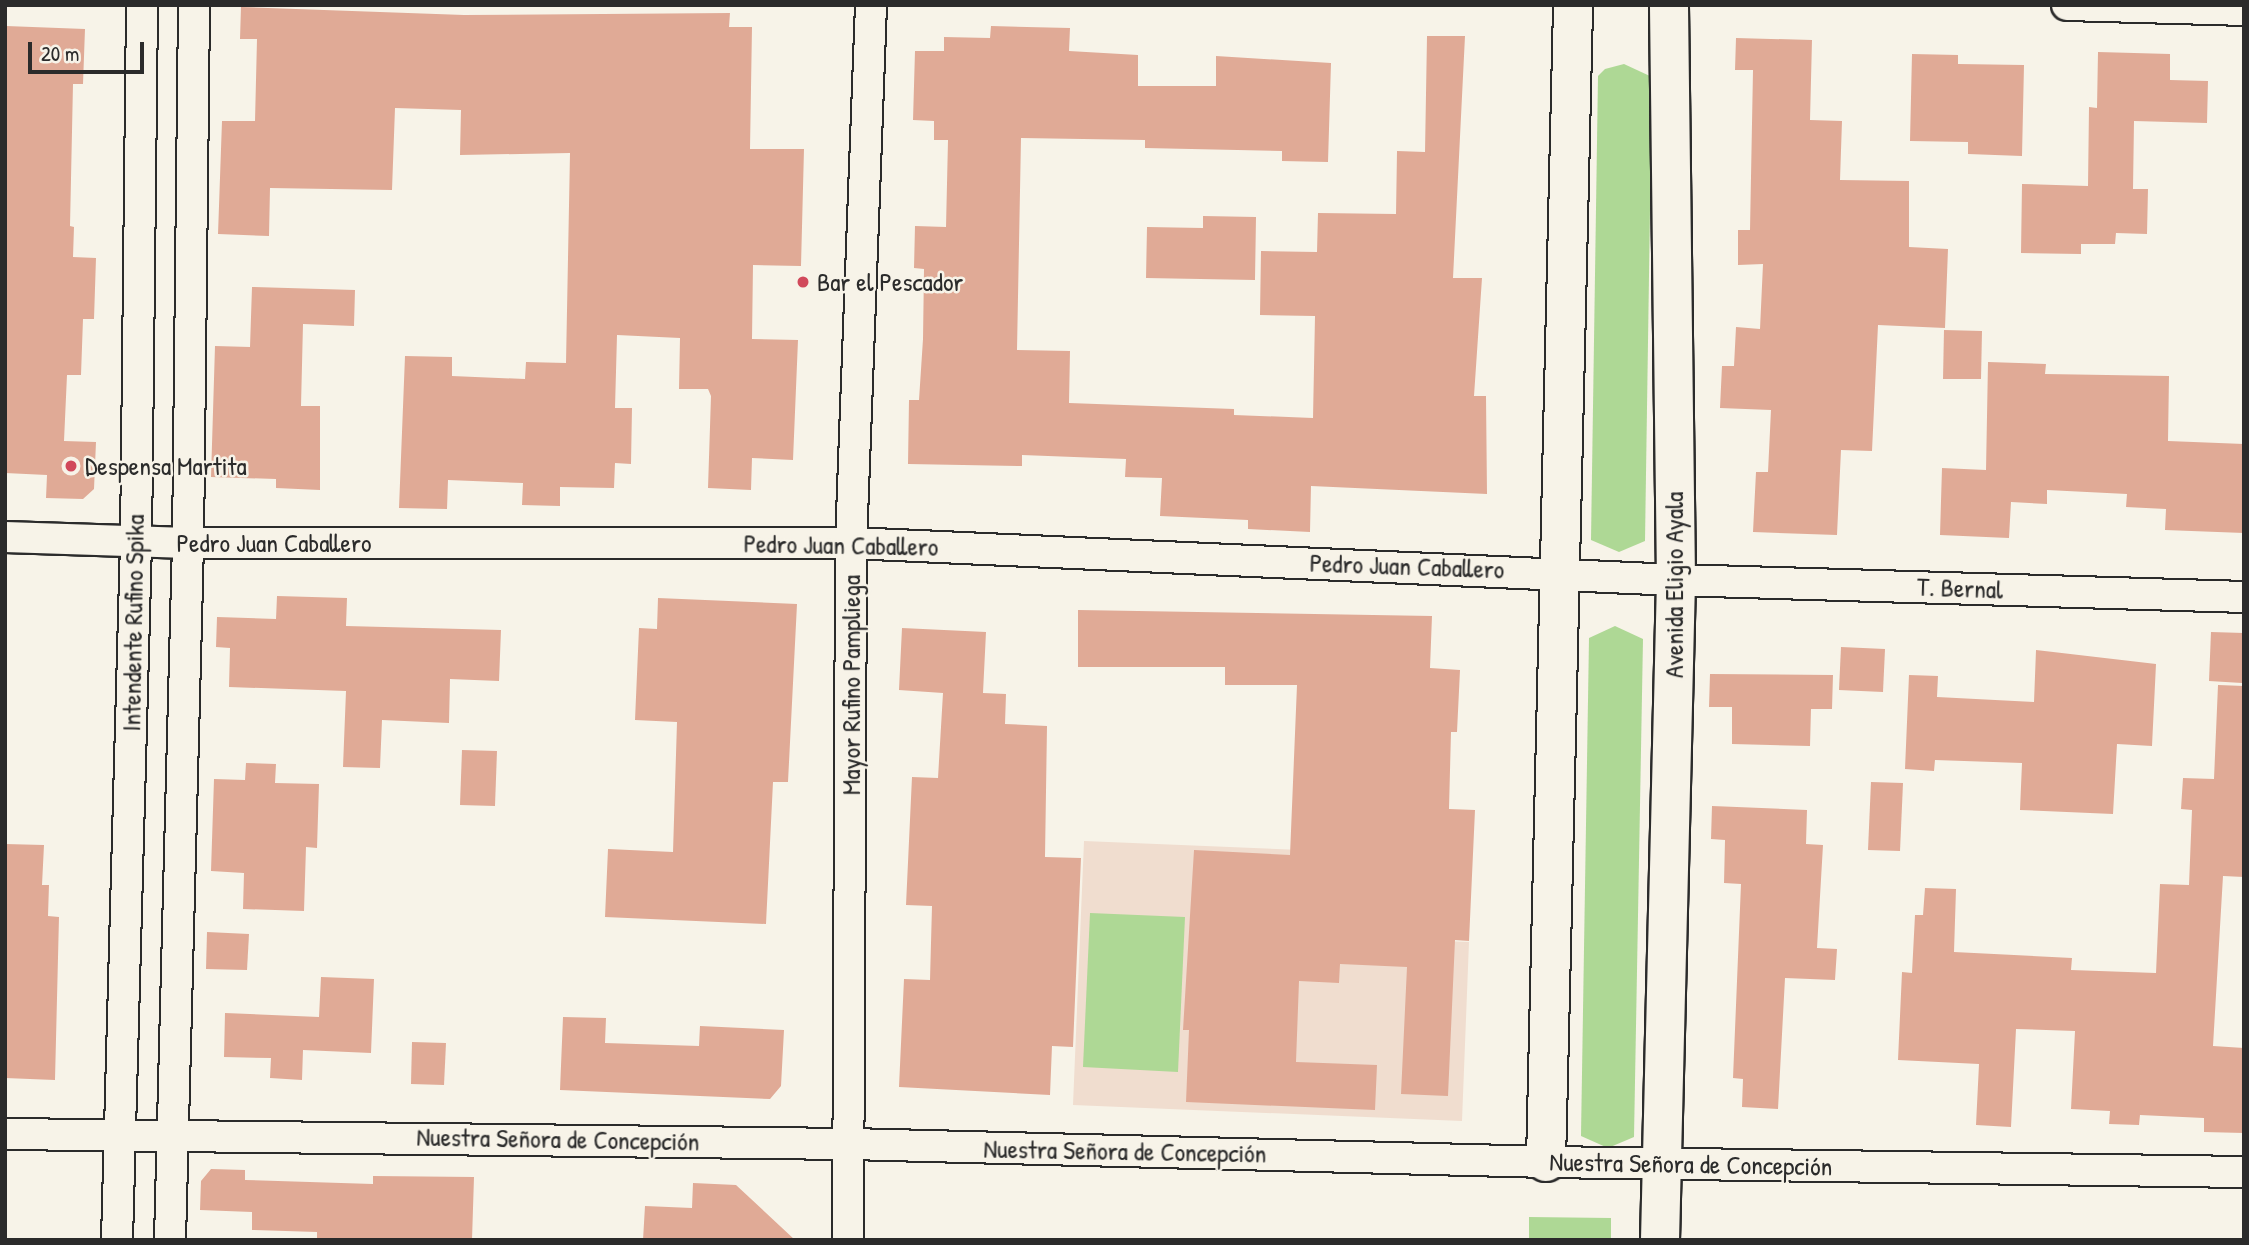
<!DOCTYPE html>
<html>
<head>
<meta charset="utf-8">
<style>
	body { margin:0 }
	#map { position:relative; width:2249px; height:1245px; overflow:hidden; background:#f7f3e8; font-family:"Patrick Hand",sans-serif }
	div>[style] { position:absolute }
	.built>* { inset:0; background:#f0ddcf }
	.green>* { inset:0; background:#aed895 }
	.building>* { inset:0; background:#e0aa96 }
	.roads { filter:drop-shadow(2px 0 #2b2b2b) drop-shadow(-2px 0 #2b2b2b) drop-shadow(0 2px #2b2b2b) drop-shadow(0 -2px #2b2b2b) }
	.street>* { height:30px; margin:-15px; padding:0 15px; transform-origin:15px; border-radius:15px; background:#f7f3e8 }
	.secondary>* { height:38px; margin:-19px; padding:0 19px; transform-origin:19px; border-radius:19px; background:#f7f3e8 }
	.dots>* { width:19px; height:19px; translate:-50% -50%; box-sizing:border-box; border:4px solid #f7f3e8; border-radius:50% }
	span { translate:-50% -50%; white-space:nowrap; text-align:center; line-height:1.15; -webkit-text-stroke:5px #f7f3e8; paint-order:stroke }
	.poi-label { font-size:26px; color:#2b2b2b }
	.left { translate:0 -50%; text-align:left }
	.street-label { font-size:26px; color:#2b2b2b }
	.frame { position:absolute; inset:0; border:7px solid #2b2b2b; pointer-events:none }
	.scale { position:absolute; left:28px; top:42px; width:116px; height:32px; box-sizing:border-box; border:4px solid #2b2b2b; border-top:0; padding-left:9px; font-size:21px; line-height:24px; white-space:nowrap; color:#2b2b2b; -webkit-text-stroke:5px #f7f3e8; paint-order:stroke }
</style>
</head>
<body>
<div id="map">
	<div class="built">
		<i style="clip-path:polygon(1084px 841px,1302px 850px,1298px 935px,1469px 942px,1462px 1121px,1073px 1105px)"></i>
	</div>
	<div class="green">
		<i style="clip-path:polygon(1624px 64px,1652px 77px,1645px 541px,1619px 552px,1591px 540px,1598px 76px,1605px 69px)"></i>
		<i style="clip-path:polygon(1615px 626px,1643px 639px,1634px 1137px,1608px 1148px,1581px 1136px,1589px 638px)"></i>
		<i style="clip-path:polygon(1090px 913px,1185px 917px,1178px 1072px,1083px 1067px)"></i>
		<i style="clip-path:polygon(1529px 1217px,1611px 1218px,1611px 1240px,1529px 1240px)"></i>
	</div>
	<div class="building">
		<i style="clip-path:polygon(241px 7px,464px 15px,730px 13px,729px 27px,752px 27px,750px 149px,804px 149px,801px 266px,753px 265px,752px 339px,798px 340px,793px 460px,752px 458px,751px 490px,708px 488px,711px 396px,708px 389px,679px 389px,680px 338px,617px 335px,615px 408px,632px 408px,631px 464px,615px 463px,614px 488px,560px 487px,560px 506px,522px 505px,523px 483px,448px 480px,447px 509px,399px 508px,405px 356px,452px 357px,452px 376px,525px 379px,526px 362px,566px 363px,570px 153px,460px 155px,461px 110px,395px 108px,392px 190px,270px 188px,269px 236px,218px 234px,222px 121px,255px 121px,257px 39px,240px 39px)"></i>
		<i style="clip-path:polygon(6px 26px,85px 29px,83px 84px,73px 84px,70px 226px,74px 227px,73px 257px,96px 258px,94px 319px,83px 319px,81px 375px,67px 375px,64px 441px,96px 442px,94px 489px,83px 499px,46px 498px,47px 475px,5px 473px)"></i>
		<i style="clip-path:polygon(991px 26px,1070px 28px,1069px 51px,1138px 55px,1138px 86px,1216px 86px,1216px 56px,1331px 63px,1328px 162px,1282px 161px,1282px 151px,1145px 148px,1145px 140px,1021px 138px,1017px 350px,1070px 351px,1069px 403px,1234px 409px,1234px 415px,1313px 418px,1315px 316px,1260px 315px,1261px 251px,1317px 252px,1318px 213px,1396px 214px,1397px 151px,1425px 152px,1427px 36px,1465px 36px,1453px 278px,1482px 278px,1474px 396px,1486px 396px,1487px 494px,1311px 486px,1310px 532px,1248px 529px,1248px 520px,1160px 516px,1162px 478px,1125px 477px,1126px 459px,1022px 455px,1022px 466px,908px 464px,909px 400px,919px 400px,923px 339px,924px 269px,914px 268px,915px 226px,946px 227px,948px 140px,934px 140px,934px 121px,913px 120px,915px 51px,944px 51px,944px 37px,990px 38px)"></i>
		<i style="clip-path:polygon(1736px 38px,1812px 40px,1810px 120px,1842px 121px,1840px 180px,1909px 181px,1909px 247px,1948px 249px,1945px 328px,1878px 325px,1872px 451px,1841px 450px,1837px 535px,1753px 532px,1756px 472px,1768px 472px,1771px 410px,1720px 408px,1722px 366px,1734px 366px,1736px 327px,1760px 329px,1763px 264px,1738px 265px,1738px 230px,1750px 230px,1753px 70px,1735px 70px)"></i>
		<i style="clip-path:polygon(2098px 52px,2170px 54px,2170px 80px,2208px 81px,2207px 123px,2134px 121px,2133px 189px,2148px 189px,2147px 234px,2116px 233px,2115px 244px,2081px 244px,2081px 254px,2021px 253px,2022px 184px,2088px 186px,2089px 107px,2097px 108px)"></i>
		<i style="clip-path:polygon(1912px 54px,1958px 55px,1958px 64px,2024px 65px,2022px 156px,1968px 154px,1968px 142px,1910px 141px)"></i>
		<i style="clip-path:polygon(1203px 216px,1256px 217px,1255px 280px,1146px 278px,1147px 227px,1203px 228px)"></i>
		<i style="clip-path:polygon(252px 287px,355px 290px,354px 326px,303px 324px,301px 406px,320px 406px,320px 490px,276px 488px,276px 479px,211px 477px,215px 346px,250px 347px)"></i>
		<i style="clip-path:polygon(1944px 330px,1982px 331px,1981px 379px,1943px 379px)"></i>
		<i style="clip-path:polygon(1988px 362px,2046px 364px,2045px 374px,2169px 376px,2168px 441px,2244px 444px,2244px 533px,2165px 530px,2166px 509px,2126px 507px,2127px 494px,2047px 490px,2047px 504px,2011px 502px,2009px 538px,1940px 535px,1942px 468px,1986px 470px)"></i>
		<i style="clip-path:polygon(277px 596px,347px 598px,346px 626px,501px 630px,499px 681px,450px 679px,449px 723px,382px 720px,380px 768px,343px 767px,346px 691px,229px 687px,230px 648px,216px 647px,217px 617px,276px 619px)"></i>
		<i style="clip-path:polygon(658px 598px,797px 604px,788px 782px,773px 782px,766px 924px,605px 917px,608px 849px,673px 852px,677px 722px,635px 720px,639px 628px,657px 629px)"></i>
		<i style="clip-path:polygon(1078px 610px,1432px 616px,1430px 668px,1460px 670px,1457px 732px,1451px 732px,1449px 809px,1475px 810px,1469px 941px,1455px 940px,1448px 1096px,1401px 1094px,1407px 967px,1340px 964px,1339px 983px,1299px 981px,1296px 1062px,1377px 1065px,1375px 1110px,1186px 1102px,1189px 1030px,1183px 1030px,1194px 850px,1290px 855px,1297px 685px,1225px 685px,1225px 667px,1078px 667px)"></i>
		<i style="clip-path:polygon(902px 628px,986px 632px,983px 693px,1006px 694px,1005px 724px,1047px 726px,1045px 857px,1081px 858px,1073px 1047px,1052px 1046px,1050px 1095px,899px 1087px,904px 979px,930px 980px,932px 906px,906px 905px,912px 777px,938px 778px,943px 693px,899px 690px)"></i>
		<i style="clip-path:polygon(2211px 632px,2244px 633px,2242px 683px,2209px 681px)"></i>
		<i style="clip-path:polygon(1841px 647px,1885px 649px,1883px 692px,1839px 690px)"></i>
		<i style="clip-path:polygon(2036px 650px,2156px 664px,2152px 746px,2117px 744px,2113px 814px,2020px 810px,2022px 763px,1935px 760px,1934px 771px,1905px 769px,1909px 675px,1938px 676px,1937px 697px,2034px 702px)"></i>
		<i style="clip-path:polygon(1710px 674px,1833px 675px,1832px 709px,1811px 709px,1810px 746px,1732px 744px,1732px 707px,1709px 707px)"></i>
		<i style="clip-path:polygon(2218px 685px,2244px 686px,2244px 877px,2223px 876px,2213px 1046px,2244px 1048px,2244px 1133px,2204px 1132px,2204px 1118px,2140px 1115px,2139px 1125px,2109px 1124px,2110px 1111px,2071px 1109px,2075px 1031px,2016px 1029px,2011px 1127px,1976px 1125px,1979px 1064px,1898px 1060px,1902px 972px,1912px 973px,1915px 915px,1923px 915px,1925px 888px,1956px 889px,1954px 952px,2072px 958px,2071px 970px,2156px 973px,2160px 884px,2189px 885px,2192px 810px,2181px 809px,2183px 778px,2214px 779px)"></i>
		<i style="clip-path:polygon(462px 750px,497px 751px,495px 806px,460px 805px)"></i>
		<i style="clip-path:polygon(246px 763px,276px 764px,275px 783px,319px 784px,317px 848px,306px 847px,304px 911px,243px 909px,244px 873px,211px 871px,214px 779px,245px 780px)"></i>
		<i style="clip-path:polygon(1871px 782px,1903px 783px,1900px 851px,1868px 850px)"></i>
		<i style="clip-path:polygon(1712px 806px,1807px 810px,1806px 844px,1823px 845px,1817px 948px,1837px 949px,1835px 980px,1785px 978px,1778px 1109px,1742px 1107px,1743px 1079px,1733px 1078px,1741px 884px,1724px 883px,1725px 840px,1711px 839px)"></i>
		<i style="clip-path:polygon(5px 844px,44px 845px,42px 885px,49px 885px,48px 916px,59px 917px,55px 1080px,5px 1078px)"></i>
		<i style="clip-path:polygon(207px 932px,249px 934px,247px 970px,206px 969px)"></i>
		<i style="clip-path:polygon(321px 977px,374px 979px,371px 1053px,303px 1050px,302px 1080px,270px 1078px,271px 1058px,224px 1057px,225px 1013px,319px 1017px)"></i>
		<i style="clip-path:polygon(563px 1017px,606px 1018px,605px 1043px,699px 1046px,700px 1026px,784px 1030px,781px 1086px,770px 1099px,560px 1090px)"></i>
		<i style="clip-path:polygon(412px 1042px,446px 1043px,444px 1085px,411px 1084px)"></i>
		<i style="clip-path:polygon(211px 1169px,245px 1170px,245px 1180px,373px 1184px,373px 1176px,474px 1177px,472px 1240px,317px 1240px,317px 1232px,252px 1230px,252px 1212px,200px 1210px,201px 1181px)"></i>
		<i style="clip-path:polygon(693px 1183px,736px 1185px,795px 1240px,643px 1240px,645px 1206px,692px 1208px)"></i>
	</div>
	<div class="roads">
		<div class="street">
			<i style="left:2067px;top:5px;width:177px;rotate:1.6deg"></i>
			<i style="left:5px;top:537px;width:183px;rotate:1.9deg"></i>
			<i style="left:188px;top:543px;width:663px"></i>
			<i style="left:851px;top:543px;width:826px;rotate:2.57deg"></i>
			<i style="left:1676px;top:580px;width:568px;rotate:1.71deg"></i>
			<i style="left:5px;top:1134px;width:845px;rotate:0.68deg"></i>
			<i style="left:850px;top:1144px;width:696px;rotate:1.48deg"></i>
			<i style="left:1546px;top:1162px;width:698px;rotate:0.82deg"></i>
			<i style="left:117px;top:1240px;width:698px;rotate:-88.44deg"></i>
			<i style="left:136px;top:542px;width:537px;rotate:-89.36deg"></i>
			<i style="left:170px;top:1240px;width:697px;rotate:-88.52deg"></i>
			<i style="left:188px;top:543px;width:538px;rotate:-89.36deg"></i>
			<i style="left:848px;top:1240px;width:697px;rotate:-89.75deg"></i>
			<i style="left:851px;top:543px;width:538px;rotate:-87.87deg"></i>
		</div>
		<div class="secondary">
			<i style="left:1546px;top:1162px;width:1157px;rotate:-88.66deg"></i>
			<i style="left:1660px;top:1240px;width:660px;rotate:-88.61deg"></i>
			<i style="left:1676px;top:580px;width:575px;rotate:-90.7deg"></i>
		</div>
	</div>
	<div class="dots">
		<i style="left:803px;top:282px;background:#d1495b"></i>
		<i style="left:71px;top:466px;background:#d1495b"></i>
	</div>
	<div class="poi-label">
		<span class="left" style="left:817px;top:282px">Bar el Pescador</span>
		<span class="left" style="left:85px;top:466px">Despensa Martita</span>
	</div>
	<div class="street-label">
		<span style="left:274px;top:543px">Pedro Juan Caballero</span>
		<span style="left:841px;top:545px;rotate:1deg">Pedro Juan Caballero</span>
		<span style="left:1407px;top:566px;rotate:2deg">Pedro Juan Caballero</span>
		<span style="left:1674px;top:585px;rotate:-90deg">Avenida Eligio Ayala</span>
		<span style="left:1960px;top:588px;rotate:2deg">T. Bernal</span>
		<span style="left:133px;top:623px;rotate:-89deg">Intendente Rufino Spika</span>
		<span style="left:851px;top:685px;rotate:-90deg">Mayor Rufino Pampliega</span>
		<span style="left:558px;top:1139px;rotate:1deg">Nuestra Señora de Concepción</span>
		<span style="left:1125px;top:1151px;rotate:1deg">Nuestra Señora de Concepción</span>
		<span style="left:1691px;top:1164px;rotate:1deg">Nuestra Señora de Concepción</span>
	</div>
	<div class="frame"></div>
	<div class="scale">20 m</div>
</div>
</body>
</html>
